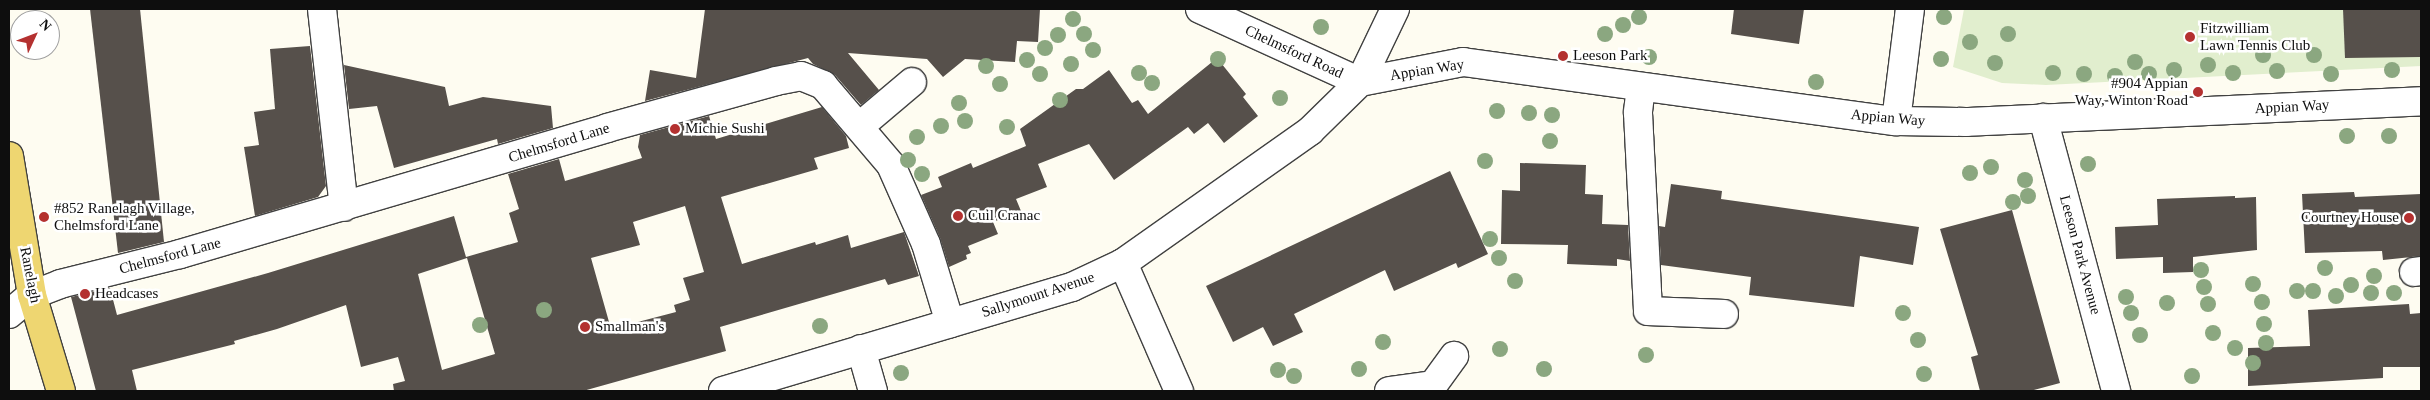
<!DOCTYPE html>
<html>
<head>
<meta charset="utf-8">
<style>
	body { margin:0 }
	#map { position:relative; width:2430px; height:400px; overflow:hidden; background:#fefcf1; font-family:"Times New Roman",serif }
	div>[style] { position:absolute }
	.pitch>* { inset:0; background:#e1eece }
	.building>* { inset:0; background:#56504b }
	.roads { filter:drop-shadow(1px 0 #414141) drop-shadow(-1px 0 #414141) drop-shadow(0 1px #414141) drop-shadow(0 -1px #414141) }
	.minor>* { height:28px; margin:-14px; padding:0 14px; transform-origin:14px; border-radius:14px; background:#fff }
	.major>* { height:28px; margin:-14px; padding:0 14px; transform-origin:14px; border-radius:14px; background:#eed671 }
	.trees>* { width:16px; height:16px; margin:-8px; border-radius:50%; background:#8ba780 }
	.dots>* { width:14px; height:14px; translate:-50% -50%; box-sizing:border-box; border:2px solid #fff; border-radius:50% }
	span { translate:-50% -50%; white-space:nowrap; text-align:center; line-height:1.15; -webkit-text-stroke:5px #fff; paint-order:stroke }
	.poi-label { font-size:15px; color:#0e0e0e }
	.left { translate:0 -50%; text-align:left }
	.right { translate:-100% -50%; text-align:right }
	.street-label { font-size:15px; color:#0e0e0e }
	.frame { position:absolute; inset:0; border:10px solid #0e0e0e; pointer-events:none }
	.north { position:absolute; left:10px; top:10px; width:50px; height:50px; box-sizing:border-box; background:#fff; border:1px solid #9f9f9f; border-radius:50%; rotate:47deg; font-size:14px; font-weight:700; line-height:20px; text-align:center; color:#0e0e0e }
	.north::after { content:''; display:block; margin:auto; width:18px; height:22px; background:#b43130; clip-path:polygon(50% 0,100% 100%,50% 72%,0 100%) }
</style>
</head>
<body>
<div id="map">
	<div class="pitch">
		<i style="clip-path:polygon(1964px 9px,2421px 9px,2421px 66px,2046px 85px,2002px 83px,1953px 67px)"></i>
	</div>
	<div class="building">
		<i style="clip-path:polygon(90px 9px,140px 9px,164px 242px,118px 253px)"></i>
		<i style="clip-path:polygon(705px 9px,1040px 9px,1038px 42px,1017px 41px,1015px 62px,965px 59px,943px 77px,927px 59px,848px 53px,879px 90px,861px 105px,835px 75px,813px 64px,808px 58px,645px 101px,650px 70px,696px 78px)"></i>
		<i style="clip-path:polygon(1734px 9px,1804px 9px,1799px 44px,1731px 34px)"></i>
		<i style="clip-path:polygon(2343px 9px,2421px 9px,2421px 57px,2345px 58px)"></i>
		<i style="clip-path:polygon(310px 46px,326px 186px,318px 197px,255px 216px,244px 147px,259px 145px,254px 112px,275px 109px,270px 49px)"></i>
		<i style="clip-path:polygon(1217px 58px,1246px 94px,1243px 97px,1258px 116px,1224px 143px,1208px 123px,1194px 134px,1188px 127px,1114px 180px,1089px 144px,1038px 164px,1047px 187px,1016px 199px,1021px 211px,993px 222px,998px 234px,968px 246px,971px 253px,966px 255px,967px 259px,949px 267px,940px 238px,921px 195px,942px 187px,938px 177px,971px 163px,973px 168px,1026px 146px,1020px 129px,1076px 89px,1083px 89px,1109px 70px,1132px 103px,1138px 100px,1148px 114px)"></i>
		<i style="clip-path:polygon(344px 65px,445px 87px,449px 106px,483px 97px,551px 106px,553px 128px,498px 144px,497px 139px,394px 168px,377px 106px,349px 109px)"></i>
		<i style="clip-path:polygon(evenodd,822px 107px,846px 136px,849px 148px,814px 158px,818px 169px,721px 197px,742px 264px,815px 242px,816px 245px,848px 235px,851px 248px,904px 232px,919px 276px,888px 285px,885px 279px,720px 327px,726px 351px,583px 391px,394px 391px,393px 384px,405px 381px,398px 357px,361px 367px,346px 305px,277px 329px,234px 341px,235px 344px,132px 370px,137px 391px,96px 391px,71px 297px,110px 288px,117px 315px,268px 273px,454px 216px,466px 257px,518px 242px,509px 213px,519px 209px,508px 174px,559px 159px,565px 181px,642px 158px,638px 147px,640px 135px,709px 116px,716px 139px,822px 107px,685px 206px,704px 272px,683px 278px,690px 300px,674px 305px,676px 312px,611px 329px,591px 258px,640px 245px,633px 222px,685px 206px,822px 107px,467px 258px,495px 354px,442px 370px,418px 274px,467px 258px)"></i>
		<i style="clip-path:polygon(1520px 163px,1586px 165px,1585px 194px,1603px 195px,1602px 224px,1628px 225px,1630px 261px,1617px 259px,1617px 266px,1567px 264px,1568px 245px,1501px 244px,1502px 190px,1520px 191px)"></i>
		<i style="clip-path:polygon(1450px 171px,1488px 254px,1458px 268px,1456px 263px,1394px 291px,1385px 270px,1294px 314px,1303px 332px,1273px 346px,1263px 327px,1233px 342px,1206px 286px)"></i>
		<i style="clip-path:polygon(1671px 184px,1722px 191px,1721px 199px,1919px 227px,1913px 265px,1860px 256px,1854px 307px,1749px 295px,1751px 277px,1661px 265px,1659px 226px,1665px 227px)"></i>
		<i style="clip-path:polygon(2354px 192px,2355px 197px,2421px 194px,2421px 256px,2383px 260px,2382px 251px,2305px 253px,2302px 194px)"></i>
		<i style="clip-path:polygon(2235px 196px,2235px 198px,2256px 197px,2257px 250px,2193px 257px,2193px 272px,2163px 273px,2163px 257px,2116px 259px,2115px 227px,2158px 225px,2157px 199px)"></i>
		<i style="clip-path:polygon(2012px 210px,2060px 383px,2030px 391px,1980px 391px,1971px 357px,1978px 355px,1940px 229px)"></i>
		<i style="clip-path:polygon(2409px 304px,2410px 314px,2421px 313px,2421px 367px,2383px 367px,2383px 378px,2248px 386px,2248px 348px,2310px 346px,2308px 310px)"></i>
	</div>
	<div class="roads">
		<div class="minor">
			<i style="left:322px;top:9px;width:199px;rotate:83.7deg"></i>
			<i style="left:1200px;top:9px;width:176px;rotate:24.5deg"></i>
			<i style="left:1360px;top:82px;width:105px;rotate:-11deg"></i>
			<i style="left:1463px;top:62px;width:437px;rotate:7.8deg"></i>
			<i style="left:1896px;top:121px;width:70px;rotate:0.8deg"></i>
			<i style="left:1966px;top:122px;width:455px;rotate:-2.6deg"></i>
			<i style="left:1641px;top:87px;width:26px;rotate:97deg"></i>
			<i style="left:1638px;top:113px;width:198px;rotate:87.1deg"></i>
			<i style="left:1648px;top:311px;width:76px;rotate:2.3deg"></i>
			<i style="left:2043px;top:118px;width:283px;rotate:75deg"></i>
			<i style="left:1896px;top:121px;width:113px;rotate:-82.9deg"></i>
			<i style="left:860px;top:126px;width:68px;rotate:-40.2deg"></i>
			<i style="left:1123px;top:263px;width:140px;rotate:66.4deg"></i>
			<i style="left:2414px;top:272px;width:7px;rotate:-8deg"></i>
			<i style="left:9px;top:314px;width:30px;rotate:-40deg"></i>
			<i style="left:32px;top:295px;width:30px;rotate:-21deg"></i>
			<i style="left:60px;top:284px;width:124px;rotate:-14deg"></i>
			<i style="left:180px;top:254px;width:445px;rotate:-16.4deg"></i>
			<i style="left:607px;top:128px;width:175px;rotate:-15.5deg"></i>
			<i style="left:776px;top:81px;width:25px;rotate:-11deg"></i>
			<i style="left:801px;top:76px;width:24px;rotate:22deg"></i>
			<i style="left:823px;top:85px;width:105px;rotate:49.6deg"></i>
			<i style="left:891px;top:165px;width:86px;rotate:66.1deg"></i>
			<i style="left:926px;top:244px;width:83px;rotate:73.1deg"></i>
			<i style="left:861px;top:349px;width:44px;rotate:74.1deg"></i>
			<i style="left:723px;top:391px;width:364px;rotate:-16.6deg"></i>
			<i style="left:1072px;top:287px;width:56px;rotate:-25.2deg"></i>
			<i style="left:1123px;top:263px;width:229px;rotate:-35.2deg"></i>
			<i style="left:1310px;top:131px;width:70px;rotate:-44.4deg"></i>
			<i style="left:1360px;top:82px;width:81px;rotate:-64.4deg"></i>
			<i style="left:1389px;top:391px;width:44px;rotate:-7.8deg"></i>
			<i style="left:1433px;top:385px;width:36px;rotate:-54deg"></i>
		</div>
		<div class="major">
			<i style="left:9px;top:156px;width:141px;rotate:80.6deg"></i>
			<i style="left:32px;top:295px;width:100px;rotate:73.2deg"></i>
		</div>
	</div>
	<div class="trees">
		<i style="left:1639px;top:17px"></i>
		<i style="left:1944px;top:17px"></i>
		<i style="left:1073px;top:19px"></i>
		<i style="left:1623px;top:25px"></i>
		<i style="left:1321px;top:27px"></i>
		<i style="left:1084px;top:34px"></i>
		<i style="left:1605px;top:34px"></i>
		<i style="left:2008px;top:34px"></i>
		<i style="left:1058px;top:35px"></i>
		<i style="left:1970px;top:42px"></i>
		<i style="left:1045px;top:48px"></i>
		<i style="left:1093px;top:50px"></i>
		<i style="left:2263px;top:55px"></i>
		<i style="left:2314px;top:55px"></i>
		<i style="left:1649px;top:57px"></i>
		<i style="left:1218px;top:59px"></i>
		<i style="left:1941px;top:59px"></i>
		<i style="left:1027px;top:60px"></i>
		<i style="left:2135px;top:62px"></i>
		<i style="left:1995px;top:63px"></i>
		<i style="left:1071px;top:64px"></i>
		<i style="left:2208px;top:65px"></i>
		<i style="left:986px;top:66px"></i>
		<i style="left:2174px;top:70px"></i>
		<i style="left:2392px;top:70px"></i>
		<i style="left:2277px;top:71px"></i>
		<i style="left:1139px;top:73px"></i>
		<i style="left:2053px;top:73px"></i>
		<i style="left:2233px;top:73px"></i>
		<i style="left:1040px;top:74px"></i>
		<i style="left:2084px;top:74px"></i>
		<i style="left:2149px;top:74px"></i>
		<i style="left:2331px;top:74px"></i>
		<i style="left:2115px;top:76px"></i>
		<i style="left:1816px;top:82px"></i>
		<i style="left:1152px;top:83px"></i>
		<i style="left:1000px;top:84px"></i>
		<i style="left:1280px;top:98px"></i>
		<i style="left:1060px;top:100px"></i>
		<i style="left:959px;top:103px"></i>
		<i style="left:1497px;top:111px"></i>
		<i style="left:1529px;top:113px"></i>
		<i style="left:1552px;top:115px"></i>
		<i style="left:965px;top:121px"></i>
		<i style="left:941px;top:126px"></i>
		<i style="left:1007px;top:127px"></i>
		<i style="left:2347px;top:136px"></i>
		<i style="left:2389px;top:136px"></i>
		<i style="left:917px;top:137px"></i>
		<i style="left:1550px;top:141px"></i>
		<i style="left:908px;top:160px"></i>
		<i style="left:1485px;top:161px"></i>
		<i style="left:2088px;top:164px"></i>
		<i style="left:1991px;top:167px"></i>
		<i style="left:1970px;top:173px"></i>
		<i style="left:922px;top:174px"></i>
		<i style="left:2025px;top:180px"></i>
		<i style="left:2028px;top:196px"></i>
		<i style="left:2013px;top:202px"></i>
		<i style="left:1490px;top:239px"></i>
		<i style="left:1499px;top:258px"></i>
		<i style="left:2325px;top:268px"></i>
		<i style="left:2201px;top:270px"></i>
		<i style="left:2374px;top:276px"></i>
		<i style="left:1515px;top:281px"></i>
		<i style="left:2253px;top:284px"></i>
		<i style="left:2351px;top:285px"></i>
		<i style="left:2204px;top:287px"></i>
		<i style="left:2297px;top:291px"></i>
		<i style="left:2313px;top:291px"></i>
		<i style="left:2371px;top:293px"></i>
		<i style="left:2394px;top:293px"></i>
		<i style="left:2336px;top:296px"></i>
		<i style="left:2126px;top:297px"></i>
		<i style="left:2262px;top:302px"></i>
		<i style="left:2167px;top:303px"></i>
		<i style="left:2208px;top:304px"></i>
		<i style="left:544px;top:310px"></i>
		<i style="left:1903px;top:313px"></i>
		<i style="left:2131px;top:313px"></i>
		<i style="left:2264px;top:324px"></i>
		<i style="left:480px;top:325px"></i>
		<i style="left:820px;top:326px"></i>
		<i style="left:2213px;top:333px"></i>
		<i style="left:2140px;top:335px"></i>
		<i style="left:1918px;top:340px"></i>
		<i style="left:1383px;top:342px"></i>
		<i style="left:2266px;top:343px"></i>
		<i style="left:2235px;top:348px"></i>
		<i style="left:1500px;top:349px"></i>
		<i style="left:1646px;top:355px"></i>
		<i style="left:2253px;top:363px"></i>
		<i style="left:1359px;top:369px"></i>
		<i style="left:1544px;top:369px"></i>
		<i style="left:1278px;top:370px"></i>
		<i style="left:901px;top:373px"></i>
		<i style="left:1924px;top:374px"></i>
		<i style="left:1294px;top:376px"></i>
		<i style="left:2192px;top:376px"></i>
	</div>
	<div class="dots">
		<i style="left:2190px;top:37px;background:#b43130"></i>
		<i style="left:1563px;top:56px;background:#b43130"></i>
		<i style="left:2198px;top:92px;background:#b43130"></i>
		<i style="left:675px;top:129px;background:#b43130"></i>
		<i style="left:958px;top:216px;background:#b43130"></i>
		<i style="left:44px;top:217px;background:#b43130"></i>
		<i style="left:2409px;top:218px;background:#b43130"></i>
		<i style="left:85px;top:294px;background:#b43130"></i>
		<i style="left:585px;top:327px;background:#b43130"></i>
	</div>
	<div class="poi-label">
		<span class="left" style="left:2200px;top:37px">Fitzwilliam<br>Lawn Tennis Club</span>
		<span class="left" style="left:1573px;top:56px">Leeson Park</span>
		<span class="right" style="left:2188px;top:92px">#904 Appian<br>Way, Winton Road</span>
		<span class="left" style="left:685px;top:129px">Michie Sushi</span>
		<span class="left" style="left:54px;top:217px">#852 Ranelagh Village,<br>Chelmsford Lane</span>
		<span class="left" style="left:968px;top:216px">Cuil Cranac</span>
		<span class="right" style="left:2399px;top:218px">Courtney House</span>
		<span class="left" style="left:95px;top:294px">Headcases</span>
		<span class="left" style="left:595px;top:327px">Smallman's</span>
	</div>
	<div class="street-label">
		<span style="left:1294px;top:52px;rotate:25deg">Chelmsford Road</span>
		<span style="left:1427px;top:70px;rotate:-9deg">Appian Way</span>
		<span style="left:2292px;top:107px;rotate:-3deg">Appian Way</span>
		<span style="left:1888px;top:118px;rotate:5deg">Appian Way</span>
		<span style="left:559px;top:143px;rotate:-17deg">Chelmsford Lane</span>
		<span style="left:2080px;top:255px;rotate:75deg">Leeson Park Avenue</span>
		<span style="left:170px;top:256px;rotate:-15deg">Chelmsford Lane</span>
		<span style="left:30px;top:275px;rotate:79deg">Ranelagh</span>
		<span style="left:1038px;top:295px;rotate:-18deg">Sallymount Avenue</span>
	</div>
	<div class="frame"></div>
	<div class="north">N</div>
</div>
</body>
</html>
